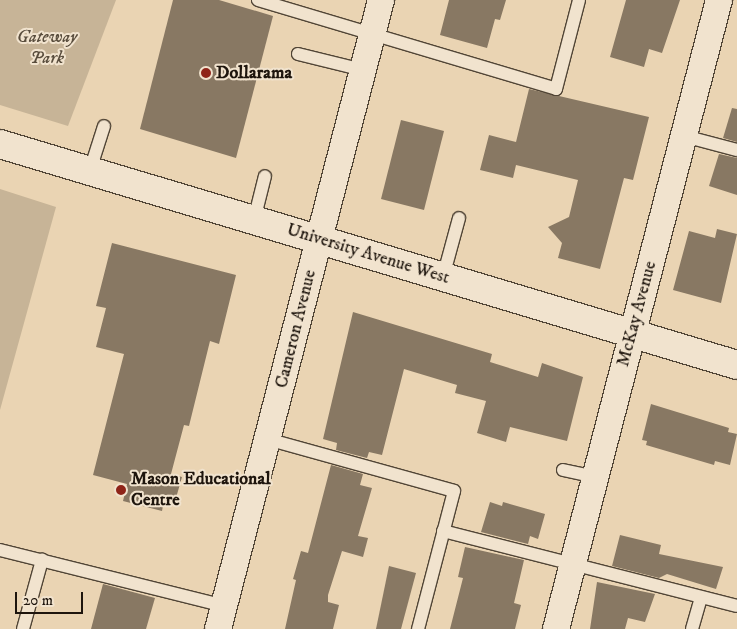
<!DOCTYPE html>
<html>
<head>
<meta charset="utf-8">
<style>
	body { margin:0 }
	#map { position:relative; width:737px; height:629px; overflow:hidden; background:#ead4b3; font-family:"IM FELL DW Pica",serif }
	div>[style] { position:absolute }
	.green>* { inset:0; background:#c7b497 }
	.building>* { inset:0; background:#887863 }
	.roads { filter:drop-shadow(1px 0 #514536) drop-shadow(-1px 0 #514536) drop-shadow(0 1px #514536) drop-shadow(0 -1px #514536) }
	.lane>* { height:12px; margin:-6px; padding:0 6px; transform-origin:6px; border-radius:6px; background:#f1e3ce }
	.street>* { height:26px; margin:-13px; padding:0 13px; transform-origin:13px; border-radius:13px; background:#f1e3ce }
	.secondary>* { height:28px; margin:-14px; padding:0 14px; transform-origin:14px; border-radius:14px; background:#f1e3ce }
	.dots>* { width:14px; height:14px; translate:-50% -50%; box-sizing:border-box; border:2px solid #f1e3ce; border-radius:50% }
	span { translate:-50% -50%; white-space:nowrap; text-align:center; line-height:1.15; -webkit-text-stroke:4px #f1e3ce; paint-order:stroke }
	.park-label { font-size:18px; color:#594d3d; font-style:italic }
	.poi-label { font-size:18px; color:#1e150d; font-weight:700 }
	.left { translate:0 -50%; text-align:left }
	.street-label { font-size:18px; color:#1e150d }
	.scale { position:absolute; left:15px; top:592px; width:68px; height:22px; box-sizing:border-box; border:2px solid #1e150d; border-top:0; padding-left:6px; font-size:15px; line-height:18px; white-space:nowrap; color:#1e150d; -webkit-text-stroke:4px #f1e3ce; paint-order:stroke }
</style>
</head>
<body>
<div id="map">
	<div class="green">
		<i style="clip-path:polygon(0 0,116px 0,68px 126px,0 105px)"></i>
		<i style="clip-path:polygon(0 189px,56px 207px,0 410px)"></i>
	</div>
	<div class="building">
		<i style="clip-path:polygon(173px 0,219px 0,273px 16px,236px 158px,140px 129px)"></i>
		<i style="clip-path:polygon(449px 0,506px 0,500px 20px,495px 19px,487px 48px,440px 35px)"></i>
		<i style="clip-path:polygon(626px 0,680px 0,662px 53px,649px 49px,644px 67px,610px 57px)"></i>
		<i style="clip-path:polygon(529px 89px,649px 117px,633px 180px,624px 178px,600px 269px,558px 258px,562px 243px,548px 227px,569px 217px,578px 180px,516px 165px,513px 178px,480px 170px,489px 135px,516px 142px)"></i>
		<i style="clip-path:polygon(732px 108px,737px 109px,737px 142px,723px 138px)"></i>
		<i style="clip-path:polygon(401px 120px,444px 131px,424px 210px,381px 199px)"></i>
		<i style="clip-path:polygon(719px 154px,737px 158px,737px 195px,709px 186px)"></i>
		<i style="clip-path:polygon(717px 229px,737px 234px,721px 303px,673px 290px,689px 231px,715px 238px)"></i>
		<i style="clip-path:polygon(112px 243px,236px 275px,219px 344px,210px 341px,189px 426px,184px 425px,171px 474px,182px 477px,176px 498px,165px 495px,162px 511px,123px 501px,127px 484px,93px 475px,124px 354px,96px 347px,106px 308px,96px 306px)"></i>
		<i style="clip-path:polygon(353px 312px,492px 354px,490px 362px,538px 377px,542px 363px,583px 377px,567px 441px,510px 427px,506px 442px,477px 433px,486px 401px,455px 393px,457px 385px,404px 369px,382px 455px,369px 452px,367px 458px,336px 450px,337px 443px,323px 439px)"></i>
		<i style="clip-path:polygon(651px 404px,729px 428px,728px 432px,737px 434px,730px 465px,715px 461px,714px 465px,646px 445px,647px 441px,642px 440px)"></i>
		<i style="clip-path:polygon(331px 465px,363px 474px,360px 485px,372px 488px,358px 536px,368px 538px,363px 557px,342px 551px,328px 595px,328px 602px,339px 605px,333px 629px,285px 629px,296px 580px,293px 579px,301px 551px,308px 553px)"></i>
		<i style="clip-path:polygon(490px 502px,502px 506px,503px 502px,545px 514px,538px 539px,530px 536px,528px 544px,481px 532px)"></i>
		<i style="clip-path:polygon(620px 535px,661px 545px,659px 554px,723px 567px,716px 589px,667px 574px,659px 578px,612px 566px)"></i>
		<i style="clip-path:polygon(465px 547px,524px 560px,514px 603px,521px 605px,515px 629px,450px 629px,463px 578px,458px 577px)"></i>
		<i style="clip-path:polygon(389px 566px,416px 573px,401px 629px,376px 629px)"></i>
		<i style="clip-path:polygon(597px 582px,655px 594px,645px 622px,628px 618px,625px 629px,590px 629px)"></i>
		<i style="clip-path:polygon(103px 584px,155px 598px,146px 629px,91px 629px)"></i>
	</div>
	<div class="roads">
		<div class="lane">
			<i style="left:258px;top:0;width:311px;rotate:16.6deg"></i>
			<i style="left:556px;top:89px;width:92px;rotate:-75.5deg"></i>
			<i style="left:298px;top:54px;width:67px;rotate:13.8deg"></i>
			<i style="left:684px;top:136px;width:55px;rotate:14.8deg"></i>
			<i style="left:90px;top:170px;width:46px;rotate:-72.3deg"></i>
			<i style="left:254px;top:220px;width:45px;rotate:-76deg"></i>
			<i style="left:443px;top:277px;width:61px;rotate:-74.8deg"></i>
			<i style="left:267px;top:439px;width:194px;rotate:15.5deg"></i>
			<i style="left:454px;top:491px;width:143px;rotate:104.6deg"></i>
			<i style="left:563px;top:470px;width:33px;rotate:12deg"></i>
			<i style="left:443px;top:531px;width:303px;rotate:14.3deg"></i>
			<i style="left:0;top:550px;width:231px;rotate:14deg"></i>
			<i style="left:23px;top:629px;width:72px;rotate:-74.6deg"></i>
			<i style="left:692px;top:629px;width:33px;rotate:-74deg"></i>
		</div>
		<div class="street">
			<i style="left:218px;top:629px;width:650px;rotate:-75.47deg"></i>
			<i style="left:556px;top:629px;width:650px;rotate:-75.47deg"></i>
		</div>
		<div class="secondary">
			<i style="left:0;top:144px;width:769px;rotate:16.69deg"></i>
		</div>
	</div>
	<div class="dots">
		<i style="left:206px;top:73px;background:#8f2418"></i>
		<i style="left:121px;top:490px;background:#8f2418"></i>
	</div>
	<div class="park-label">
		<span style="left:47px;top:48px">Gateway<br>Park</span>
	</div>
	<div class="poi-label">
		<span class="left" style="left:216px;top:73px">Dollarama</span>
		<span class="left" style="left:131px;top:490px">Mason Educational<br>Centre</span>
	</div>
	<div class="street-label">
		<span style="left:368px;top:254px;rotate:17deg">University Avenue West</span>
		<span style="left:637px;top:314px;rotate:-75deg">McKay Avenue</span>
		<span style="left:296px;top:329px;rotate:-76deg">Cameron Avenue</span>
	</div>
	<div class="scale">20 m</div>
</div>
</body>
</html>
